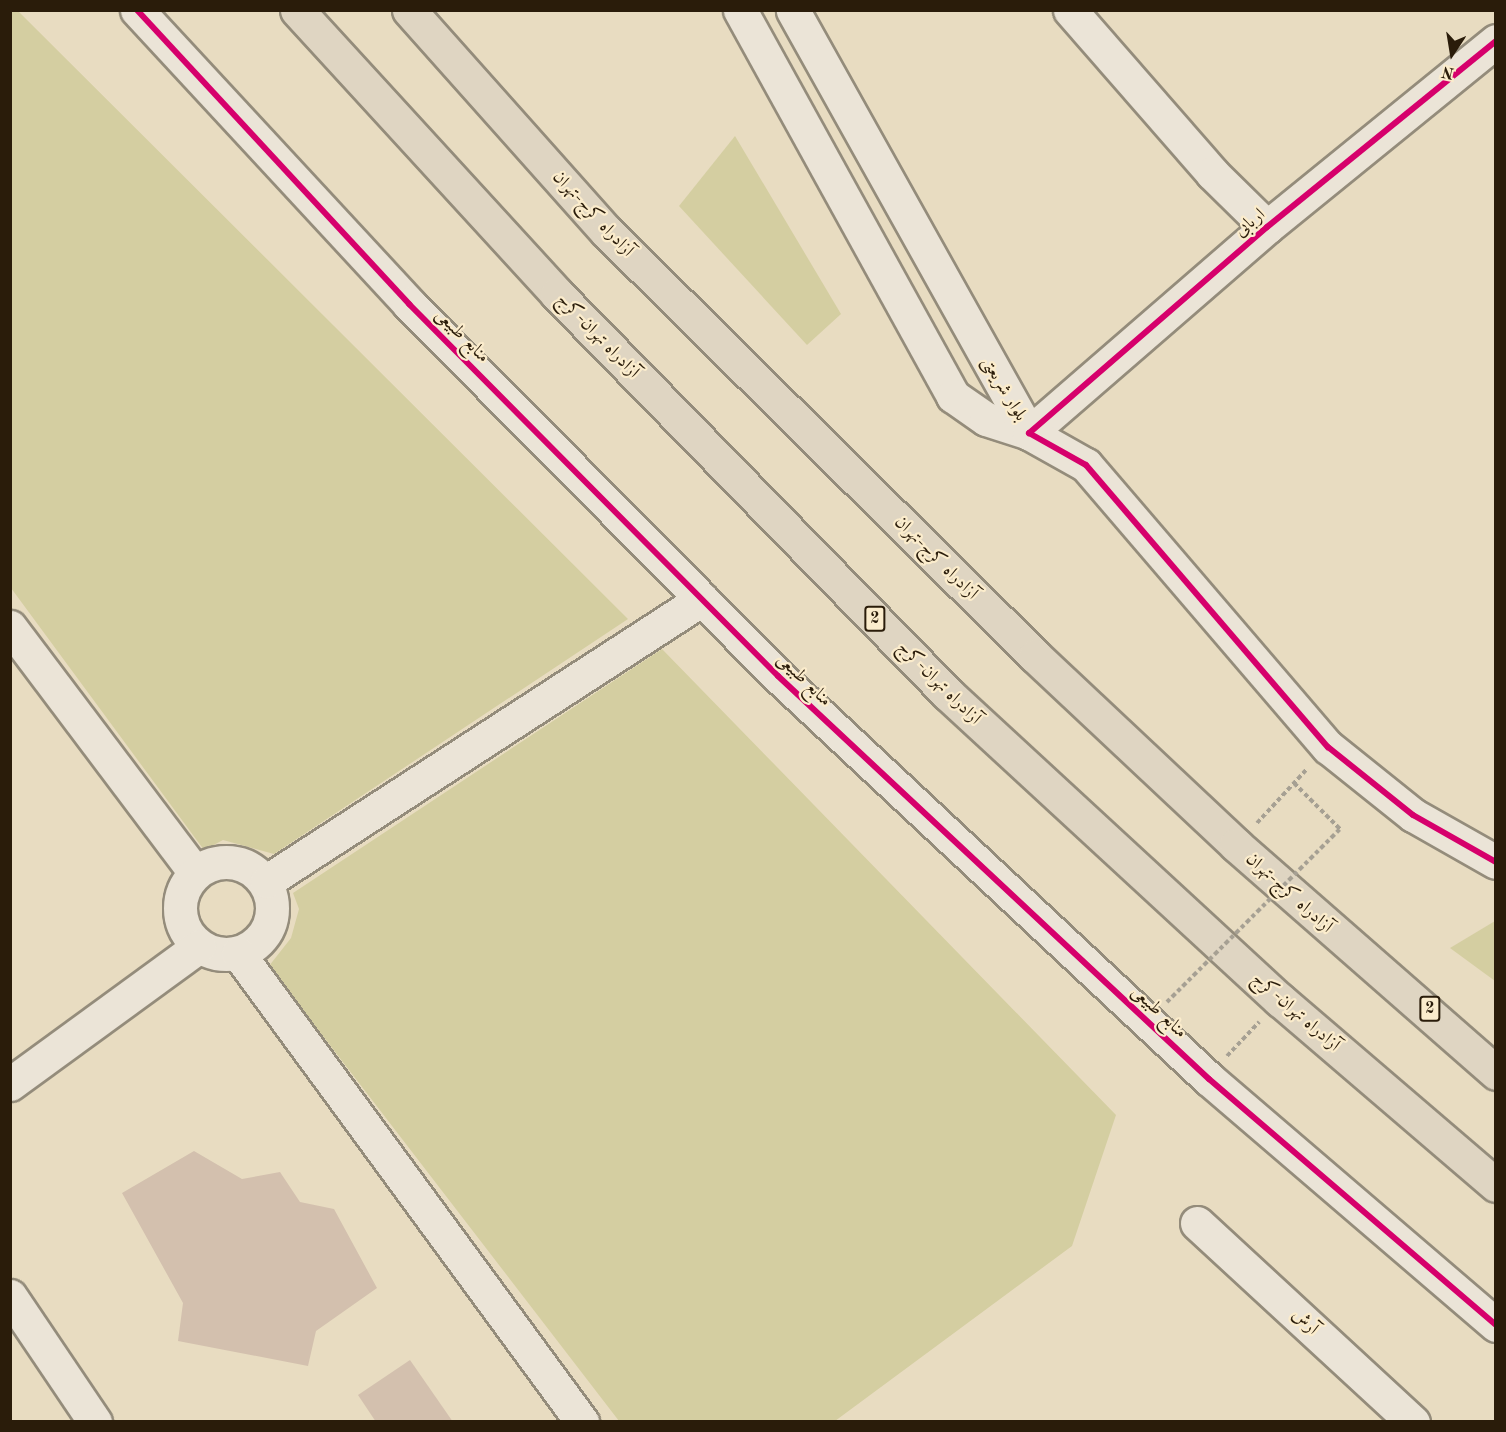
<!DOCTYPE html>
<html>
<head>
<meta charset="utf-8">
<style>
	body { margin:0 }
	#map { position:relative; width:1506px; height:1432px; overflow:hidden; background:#e8dcc1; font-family:"Old Standard TT",Amiri,serif }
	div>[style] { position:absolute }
	.green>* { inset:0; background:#d4cea1 }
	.building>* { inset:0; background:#d3c0ae }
	.path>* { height:4px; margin-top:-2px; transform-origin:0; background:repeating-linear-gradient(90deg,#a6a093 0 4.5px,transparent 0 7.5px) }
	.roads { filter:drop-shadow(2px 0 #948c7b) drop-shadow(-2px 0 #948c7b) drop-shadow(0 2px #948c7b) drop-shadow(0 -2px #948c7b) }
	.minor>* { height:33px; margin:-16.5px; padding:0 16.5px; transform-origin:16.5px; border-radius:16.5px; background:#ebe4d7 }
	.minor>.ring { margin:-16.5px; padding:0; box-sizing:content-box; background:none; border:33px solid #ebe4d7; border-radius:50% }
	.highway>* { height:33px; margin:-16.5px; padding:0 16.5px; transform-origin:16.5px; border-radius:16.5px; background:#dfd5c2 }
	.path-bridge>* { height:4px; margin-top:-2px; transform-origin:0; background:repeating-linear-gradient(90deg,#a6a093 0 4.5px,transparent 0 7.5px) }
	.cycleway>* { height:6px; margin:-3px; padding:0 3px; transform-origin:3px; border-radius:3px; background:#d6006c }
	span { translate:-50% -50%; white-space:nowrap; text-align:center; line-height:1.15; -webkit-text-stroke:4.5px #fbeccc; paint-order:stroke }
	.shield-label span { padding:2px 4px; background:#fbeccc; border:2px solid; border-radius:4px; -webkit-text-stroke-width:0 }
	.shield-label { font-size:16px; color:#2a1c0a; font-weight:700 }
	.street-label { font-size:18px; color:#2a1c0a }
	.frame { position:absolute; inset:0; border:12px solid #2a1c0a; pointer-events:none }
	.north { position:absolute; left:1422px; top:24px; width:60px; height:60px; -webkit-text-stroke:4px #fbeccc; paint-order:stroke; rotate:192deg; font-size:16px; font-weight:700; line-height:24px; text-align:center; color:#2a1c0a }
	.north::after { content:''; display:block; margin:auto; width:21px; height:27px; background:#2a1c0a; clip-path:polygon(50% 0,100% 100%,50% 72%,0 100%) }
</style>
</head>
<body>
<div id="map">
	<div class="green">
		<i style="clip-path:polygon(10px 11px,18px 11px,628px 619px,274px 854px,223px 840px,204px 850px,11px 588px)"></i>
		<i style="clip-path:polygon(735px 136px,841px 314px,807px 345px,679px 206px)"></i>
		<i style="clip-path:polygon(662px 649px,1116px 1115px,1072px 1246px,835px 1421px,619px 1421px,269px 966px,291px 938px,299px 909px,293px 893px)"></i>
		<i style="clip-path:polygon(1495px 921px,1495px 981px,1450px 948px)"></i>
	</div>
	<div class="building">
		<i style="clip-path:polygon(194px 1151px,242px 1179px,280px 1172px,300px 1202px,334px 1209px,377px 1288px,316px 1331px,308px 1366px,178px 1341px,183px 1303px,122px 1193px)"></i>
		<i style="clip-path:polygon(410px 1360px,453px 1422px,376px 1422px,358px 1395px)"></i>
	</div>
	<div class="path">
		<i style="left:1294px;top:783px;width:65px;rotate:45deg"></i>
		<i style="left:1257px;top:823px;width:74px;rotate:-47.2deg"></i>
		<i style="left:1227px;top:1056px;width:47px;rotate:-46.7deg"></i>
	</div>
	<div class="roads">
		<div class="minor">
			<i style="left:137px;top:10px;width:401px;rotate:47.2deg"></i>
			<i style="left:409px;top:304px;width:524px;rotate:45.23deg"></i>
			<i style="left:778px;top:676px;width:590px;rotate:43.08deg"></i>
			<i style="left:1209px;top:1079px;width:378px;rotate:40.6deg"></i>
			<i style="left:740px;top:10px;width:441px;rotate:61.1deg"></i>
			<i style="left:953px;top:396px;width:40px;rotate:34.9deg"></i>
			<i style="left:986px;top:419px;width:45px;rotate:18deg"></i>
			<i style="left:1029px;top:433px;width:484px;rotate:-119.2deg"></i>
			<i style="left:1070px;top:10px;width:216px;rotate:48.9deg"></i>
			<i style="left:1212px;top:173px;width:77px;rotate:44.5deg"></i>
			<i style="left:1496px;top:41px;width:295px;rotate:140.9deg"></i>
			<i style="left:1267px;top:227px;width:315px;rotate:139.1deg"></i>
			<i style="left:1029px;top:433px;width:65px;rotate:29.3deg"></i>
			<i style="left:1086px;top:465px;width:372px;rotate:49.4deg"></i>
			<i style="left:1328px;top:747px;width:109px;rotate:38.7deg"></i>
			<i style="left:1413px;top:815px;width:95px;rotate:29.5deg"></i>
			<i style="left:10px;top:627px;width:304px;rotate:53deg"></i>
			<i class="ring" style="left:180px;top:862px;width:59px;height:59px"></i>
			<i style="left:267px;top:881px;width:518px;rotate:-32.95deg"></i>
			<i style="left:238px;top:953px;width:582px;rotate:53.74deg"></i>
			<i style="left:10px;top:1084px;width:234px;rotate:-36.1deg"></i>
			<i style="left:1197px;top:1223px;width:294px;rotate:42.7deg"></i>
			<i style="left:10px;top:1296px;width:152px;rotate:56deg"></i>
		</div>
		<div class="highway">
			<i style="left:297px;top:10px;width:385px;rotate:47.5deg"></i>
			<i style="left:557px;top:294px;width:559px;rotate:45.65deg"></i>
			<i style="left:948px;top:694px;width:452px;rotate:42.7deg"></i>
			<i style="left:1280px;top:1000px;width:284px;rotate:40.6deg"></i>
			<i style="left:409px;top:10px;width:297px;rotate:48.3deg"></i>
			<i style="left:607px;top:232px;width:602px;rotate:44.73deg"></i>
			<i style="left:1035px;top:656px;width:276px;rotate:43.2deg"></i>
			<i style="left:1236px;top:845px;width:346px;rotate:41.2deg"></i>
		</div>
	</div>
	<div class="path-bridge">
		<i style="left:1167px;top:1002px;width:245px;rotate:-45deg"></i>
	</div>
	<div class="cycleway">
		<i style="left:137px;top:10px;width:401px;rotate:47.2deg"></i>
		<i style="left:409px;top:304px;width:524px;rotate:45.23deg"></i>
		<i style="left:778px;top:676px;width:590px;rotate:43.08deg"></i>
		<i style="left:1209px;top:1079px;width:378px;rotate:40.6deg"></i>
		<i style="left:1496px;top:41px;width:295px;rotate:140.9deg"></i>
		<i style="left:1267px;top:227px;width:315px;rotate:139.1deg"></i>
		<i style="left:1029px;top:433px;width:65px;rotate:29.3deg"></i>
		<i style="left:1086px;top:465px;width:372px;rotate:49.4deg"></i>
		<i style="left:1328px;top:747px;width:109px;rotate:38.7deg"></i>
		<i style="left:1413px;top:815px;width:95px;rotate:29.5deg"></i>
	</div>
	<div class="shield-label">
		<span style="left:875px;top:619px">2</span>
		<span style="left:1430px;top:1009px">2</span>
	</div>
	<div class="street-label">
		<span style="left:593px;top:214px;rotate:47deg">آزادراه کرج-تهران</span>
		<span style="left:1250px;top:223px;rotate:-40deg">اربابی</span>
		<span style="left:462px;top:336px;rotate:45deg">منابع طبیعی</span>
		<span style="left:598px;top:336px;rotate:46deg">آزادراه تهران-کرج</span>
		<span style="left:1004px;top:389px;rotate:59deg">بلوار شریعتی</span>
		<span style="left:936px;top:558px;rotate:45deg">آزادراه کرج-تهران</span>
		<span style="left:804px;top:680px;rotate:44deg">منابع طبیعی</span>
		<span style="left:939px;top:683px;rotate:45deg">آزادراه تهران-کرج</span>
		<span style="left:1289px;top:893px;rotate:42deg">آزادراه کرج-تهران</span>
		<span style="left:1159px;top:1012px;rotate:43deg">منابع طبیعی</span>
		<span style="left:1296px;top:1012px;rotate:41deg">آزادراه تهران-کرج</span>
		<span style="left:1305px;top:1322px;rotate:43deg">آرش</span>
	</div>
	<div class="frame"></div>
	<div class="north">N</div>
</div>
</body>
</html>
